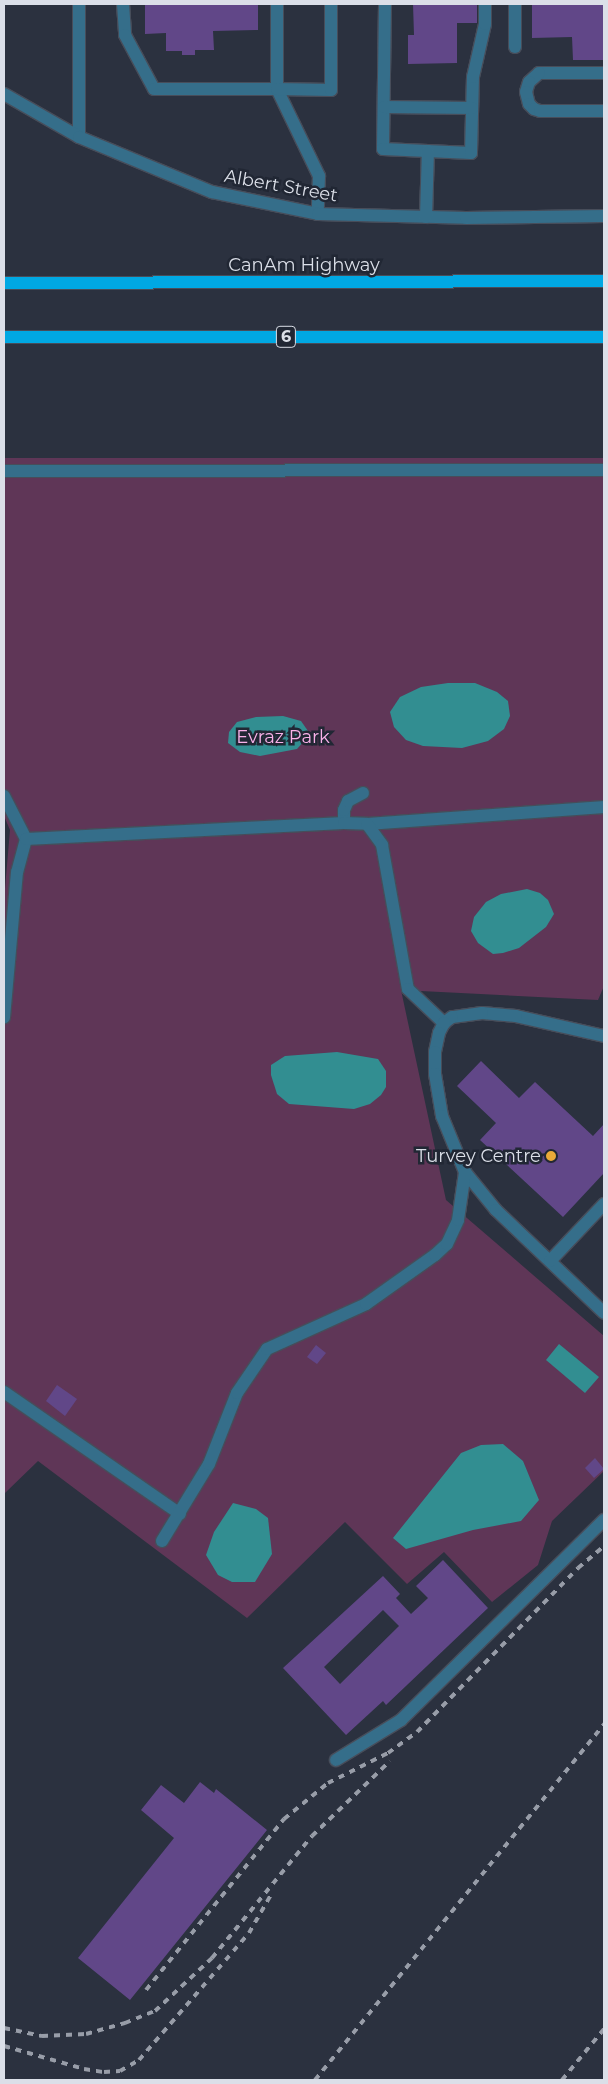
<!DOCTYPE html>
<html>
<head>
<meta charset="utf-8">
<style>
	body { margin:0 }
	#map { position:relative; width:608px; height:2084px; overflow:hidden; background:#2b313f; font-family:Montserrat,sans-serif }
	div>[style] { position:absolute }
	.green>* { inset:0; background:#5f3657 }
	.water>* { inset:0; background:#328e91 }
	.building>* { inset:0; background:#614788 }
	.roads { filter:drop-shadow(1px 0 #474d5a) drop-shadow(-1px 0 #474d5a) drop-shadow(0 1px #474d5a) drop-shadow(0 -1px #474d5a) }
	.minor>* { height:12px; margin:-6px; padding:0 6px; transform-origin:6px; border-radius:6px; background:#356e8a }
	.major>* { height:12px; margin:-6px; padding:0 6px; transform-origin:6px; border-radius:6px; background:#00a8e3 }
	.rail>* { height:4px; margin-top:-2px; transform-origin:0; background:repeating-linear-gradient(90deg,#989da8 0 6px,transparent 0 12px) }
	.dots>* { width:14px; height:14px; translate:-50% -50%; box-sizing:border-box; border:2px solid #212734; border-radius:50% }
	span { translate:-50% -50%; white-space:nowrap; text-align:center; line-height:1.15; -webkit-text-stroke:5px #212734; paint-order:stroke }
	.shield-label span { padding:1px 4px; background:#212734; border:1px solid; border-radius:4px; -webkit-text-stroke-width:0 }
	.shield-label { font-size:16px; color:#dbdfe8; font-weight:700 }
	.street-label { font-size:18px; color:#dbdfe8 }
	.park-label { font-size:18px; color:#f9b1e9 }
	.poi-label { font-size:18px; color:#dbdfe8 }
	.right { translate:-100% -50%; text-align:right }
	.frame { position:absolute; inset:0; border:5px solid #dbdfe8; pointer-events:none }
</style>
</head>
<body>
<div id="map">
	<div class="green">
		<i style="clip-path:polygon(4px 458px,604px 458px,604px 986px,598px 1000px,401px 990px,446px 1200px,604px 1336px,604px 1471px,552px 1521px,538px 1565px,492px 1602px,444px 1552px,407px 1584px,345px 1522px,247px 1618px,38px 1461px,4px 1494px,4px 900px,10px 830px,4px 816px)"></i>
	</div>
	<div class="water">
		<i style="clip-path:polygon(448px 683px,475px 683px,497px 692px,508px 701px,510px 716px,504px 729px,488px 741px,462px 748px,423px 746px,406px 740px,394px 727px,390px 712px,400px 697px,421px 687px)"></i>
		<i style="clip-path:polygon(283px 716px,301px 721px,308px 731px,304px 741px,297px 749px,260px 756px,240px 752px,228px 743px,229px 732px,237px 722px,256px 717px)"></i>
		<i style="clip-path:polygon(527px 889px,540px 893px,548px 900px,554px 914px,546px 927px,519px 948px,503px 953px,493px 954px,478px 943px,471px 931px,474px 917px,486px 902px,501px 894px)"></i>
		<i style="clip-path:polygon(337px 1052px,378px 1059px,386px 1071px,386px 1087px,381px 1095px,370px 1104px,354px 1109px,289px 1104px,277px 1094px,271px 1075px,271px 1065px,285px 1056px)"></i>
		<i style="clip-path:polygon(559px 1344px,599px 1377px,585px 1393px,546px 1360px)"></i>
		<i style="clip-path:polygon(503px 1444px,523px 1461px,539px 1500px,521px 1521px,473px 1530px,406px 1549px,393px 1538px,461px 1453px,481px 1445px)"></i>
		<i style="clip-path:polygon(233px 1503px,256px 1509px,268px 1518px,272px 1554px,255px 1582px,232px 1582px,218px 1575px,206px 1555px,214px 1532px)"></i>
	</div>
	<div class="building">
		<i style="clip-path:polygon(145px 4px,258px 4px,258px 30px,213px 31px,214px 50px,195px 50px,195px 55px,182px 55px,182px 51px,166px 51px,166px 33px,145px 34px)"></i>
		<i style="clip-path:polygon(413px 4px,477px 4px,477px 23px,457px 23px,457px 63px,408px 64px,408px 35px,414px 35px)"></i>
		<i style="clip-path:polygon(532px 4px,604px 4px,603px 60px,573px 60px,572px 37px,532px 38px)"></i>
		<i style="clip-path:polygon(481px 1061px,519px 1098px,535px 1082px,593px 1136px,604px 1124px,604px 1173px,563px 1217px,480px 1140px,496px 1123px,457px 1086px)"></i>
		<i style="clip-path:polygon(316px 1345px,326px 1353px,317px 1364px,307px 1357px)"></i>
		<i style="clip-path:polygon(57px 1385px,77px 1399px,65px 1416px,46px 1401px)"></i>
		<i style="clip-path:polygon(595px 1458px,604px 1469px,594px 1478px,585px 1468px)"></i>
		<i style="clip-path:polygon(evenodd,443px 1560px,488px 1608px,386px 1705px,383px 1701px,346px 1735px,283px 1668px,383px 1576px,400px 1594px,396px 1598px,411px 1614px,428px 1598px,416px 1586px,443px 1560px,383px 1610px,399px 1626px,340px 1684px,324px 1667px,383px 1610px)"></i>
		<i style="clip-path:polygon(200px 1782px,214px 1793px,216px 1789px,267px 1830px,130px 2000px,78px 1958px,174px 1838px,141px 1810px,161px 1785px,184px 1803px)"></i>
	</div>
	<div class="roads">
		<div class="minor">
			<i style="left:79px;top:4px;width:133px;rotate:90deg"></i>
			<i style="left:123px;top:4px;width:31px;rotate:86deg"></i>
			<i style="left:125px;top:35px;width:61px;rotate:61.8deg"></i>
			<i style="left:154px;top:89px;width:123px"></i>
			<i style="left:277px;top:89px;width:97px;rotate:64.2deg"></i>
			<i style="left:319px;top:176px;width:38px;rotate:92deg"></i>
			<i style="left:277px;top:4px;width:85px;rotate:90deg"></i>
			<i style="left:277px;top:89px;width:54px;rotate:1.1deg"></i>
			<i style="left:331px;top:90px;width:86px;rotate:-90deg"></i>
			<i style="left:385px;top:4px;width:145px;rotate:90.8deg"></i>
			<i style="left:383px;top:149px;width:88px;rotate:2.6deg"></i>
			<i style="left:471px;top:153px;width:76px;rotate:-88.5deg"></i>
			<i style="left:473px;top:77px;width:54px;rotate:-77.2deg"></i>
			<i style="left:485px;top:24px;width:20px;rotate:-90deg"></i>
			<i style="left:515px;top:47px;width:43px;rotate:-90deg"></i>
			<i style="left:604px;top:73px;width:65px;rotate:180deg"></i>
			<i style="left:539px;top:73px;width:13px;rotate:138deg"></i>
			<i style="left:529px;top:82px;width:10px;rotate:107deg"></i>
			<i style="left:526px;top:92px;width:12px;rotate:76deg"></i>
			<i style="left:529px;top:104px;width:7px;rotate:45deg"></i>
			<i style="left:534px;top:109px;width:6px;rotate:18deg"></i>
			<i style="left:540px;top:111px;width:64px"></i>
			<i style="left:4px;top:94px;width:86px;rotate:29.8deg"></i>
			<i style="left:79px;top:137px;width:144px;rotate:22.5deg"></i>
			<i style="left:212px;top:192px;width:108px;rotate:11.7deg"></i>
			<i style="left:318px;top:214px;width:148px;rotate:1.5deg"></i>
			<i style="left:466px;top:218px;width:138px;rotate:-0.8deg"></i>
			<i style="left:384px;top:107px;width:88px;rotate:0.7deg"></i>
			<i style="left:426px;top:217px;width:66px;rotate:-88.3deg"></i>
			<i style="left:4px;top:471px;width:600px;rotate:-0.1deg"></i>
			<i style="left:4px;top:796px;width:48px;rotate:62.9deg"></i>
			<i style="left:26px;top:839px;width:34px;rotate:105deg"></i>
			<i style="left:17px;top:872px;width:146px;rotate:95.1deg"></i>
			<i style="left:344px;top:823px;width:13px;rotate:-90deg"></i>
			<i style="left:344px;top:810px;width:10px;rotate:-66deg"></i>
			<i style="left:348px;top:801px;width:17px;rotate:-28deg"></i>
			<i style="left:367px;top:824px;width:238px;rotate:-4.1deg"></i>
			<i style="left:26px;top:839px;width:318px;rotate:-2.9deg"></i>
			<i style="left:344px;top:823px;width:23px;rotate:2deg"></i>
			<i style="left:367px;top:824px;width:26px;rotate:54deg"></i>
			<i style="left:382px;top:845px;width:146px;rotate:79.8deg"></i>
			<i style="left:408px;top:989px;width:50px;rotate:43.4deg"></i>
			<i style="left:604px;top:1036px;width:90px;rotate:-167.2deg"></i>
			<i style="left:516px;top:1016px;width:34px;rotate:-175deg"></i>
			<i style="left:482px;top:1013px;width:30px;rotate:172deg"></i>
			<i style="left:452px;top:1017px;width:10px;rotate:143deg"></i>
			<i style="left:444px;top:1023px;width:11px;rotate:117deg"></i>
			<i style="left:439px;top:1033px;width:19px;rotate:102deg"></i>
			<i style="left:435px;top:1052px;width:22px;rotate:90deg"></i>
			<i style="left:435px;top:1074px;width:43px;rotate:80.5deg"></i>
			<i style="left:442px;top:1116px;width:61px;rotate:67.7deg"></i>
			<i style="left:465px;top:1172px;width:49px;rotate:50.8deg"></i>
			<i style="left:496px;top:1210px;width:149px;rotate:43.6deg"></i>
			<i style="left:550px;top:1261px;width:79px;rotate:-46.5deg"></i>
			<i style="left:4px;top:1392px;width:214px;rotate:34.7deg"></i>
			<i style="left:162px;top:1541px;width:90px;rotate:-58.6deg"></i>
			<i style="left:209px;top:1464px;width:76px;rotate:-68.5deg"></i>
			<i style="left:237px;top:1393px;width:53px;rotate:-55.7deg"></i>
			<i style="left:267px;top:1349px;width:109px;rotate:-24.4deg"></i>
			<i style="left:366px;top:1304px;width:85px;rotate:-35.4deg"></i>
			<i style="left:435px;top:1255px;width:16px;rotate:-43deg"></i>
			<i style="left:447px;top:1244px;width:26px;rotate:-65deg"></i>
			<i style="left:458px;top:1220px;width:49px;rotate:-81.7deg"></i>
			<i style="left:336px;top:1760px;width:76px;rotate:-31.6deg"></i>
			<i style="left:401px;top:1720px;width:285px;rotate:-44.6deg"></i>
		</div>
		<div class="major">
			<i style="left:4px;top:283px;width:600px;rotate:-0.19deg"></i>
			<i style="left:4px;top:337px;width:600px"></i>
		</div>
	</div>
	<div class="rail">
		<i style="left:146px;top:1990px;width:220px;rotate:-51.1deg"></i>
		<i style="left:284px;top:1819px;width:57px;rotate:-39.3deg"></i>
		<i style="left:328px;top:1783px;width:67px;rotate:-26.6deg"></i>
		<i style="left:388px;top:1753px;width:36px;rotate:-36deg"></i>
		<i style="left:417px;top:1732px;width:230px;rotate:-45.5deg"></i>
		<i style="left:578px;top:1568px;width:34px;rotate:-40deg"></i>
		<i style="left:4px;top:2028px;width:39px;rotate:12deg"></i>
		<i style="left:42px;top:2036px;width:44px;rotate:-2.6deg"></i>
		<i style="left:86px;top:2034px;width:41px;rotate:-15.8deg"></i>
		<i style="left:125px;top:2023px;width:32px;rotate:-22deg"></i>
		<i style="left:155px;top:2011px;width:78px;rotate:-42.9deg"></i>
		<i style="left:212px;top:1958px;width:158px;rotate:-50.7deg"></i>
		<i style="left:312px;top:1836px;width:108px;rotate:-43.9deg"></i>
		<i style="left:4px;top:2046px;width:83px;rotate:16deg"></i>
		<i style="left:84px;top:2069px;width:20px;rotate:9deg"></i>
		<i style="left:104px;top:2072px;width:16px;rotate:-4deg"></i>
		<i style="left:120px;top:2071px;width:22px;rotate:-30deg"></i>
		<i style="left:139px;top:2060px;width:168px;rotate:-49.1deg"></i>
		<i style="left:249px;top:1933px;width:46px;rotate:-60.1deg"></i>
		<i style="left:315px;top:2080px;width:459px;rotate:-50.9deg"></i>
		<i style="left:562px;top:2080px;width:66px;rotate:-50.5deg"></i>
	</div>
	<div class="dots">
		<i style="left:551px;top:1156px;background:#eaaa39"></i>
	</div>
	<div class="shield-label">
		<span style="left:286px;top:337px">6</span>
	</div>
	<div class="street-label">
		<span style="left:281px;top:186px;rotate:10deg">Albert Street</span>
		<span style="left:304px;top:265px">CanAm Highway</span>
	</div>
	<div class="park-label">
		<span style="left:283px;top:737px">Evraz Park</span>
	</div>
	<div class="poi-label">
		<span class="right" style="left:541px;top:1156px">Turvey Centre</span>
	</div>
	<div class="frame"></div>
</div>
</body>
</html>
